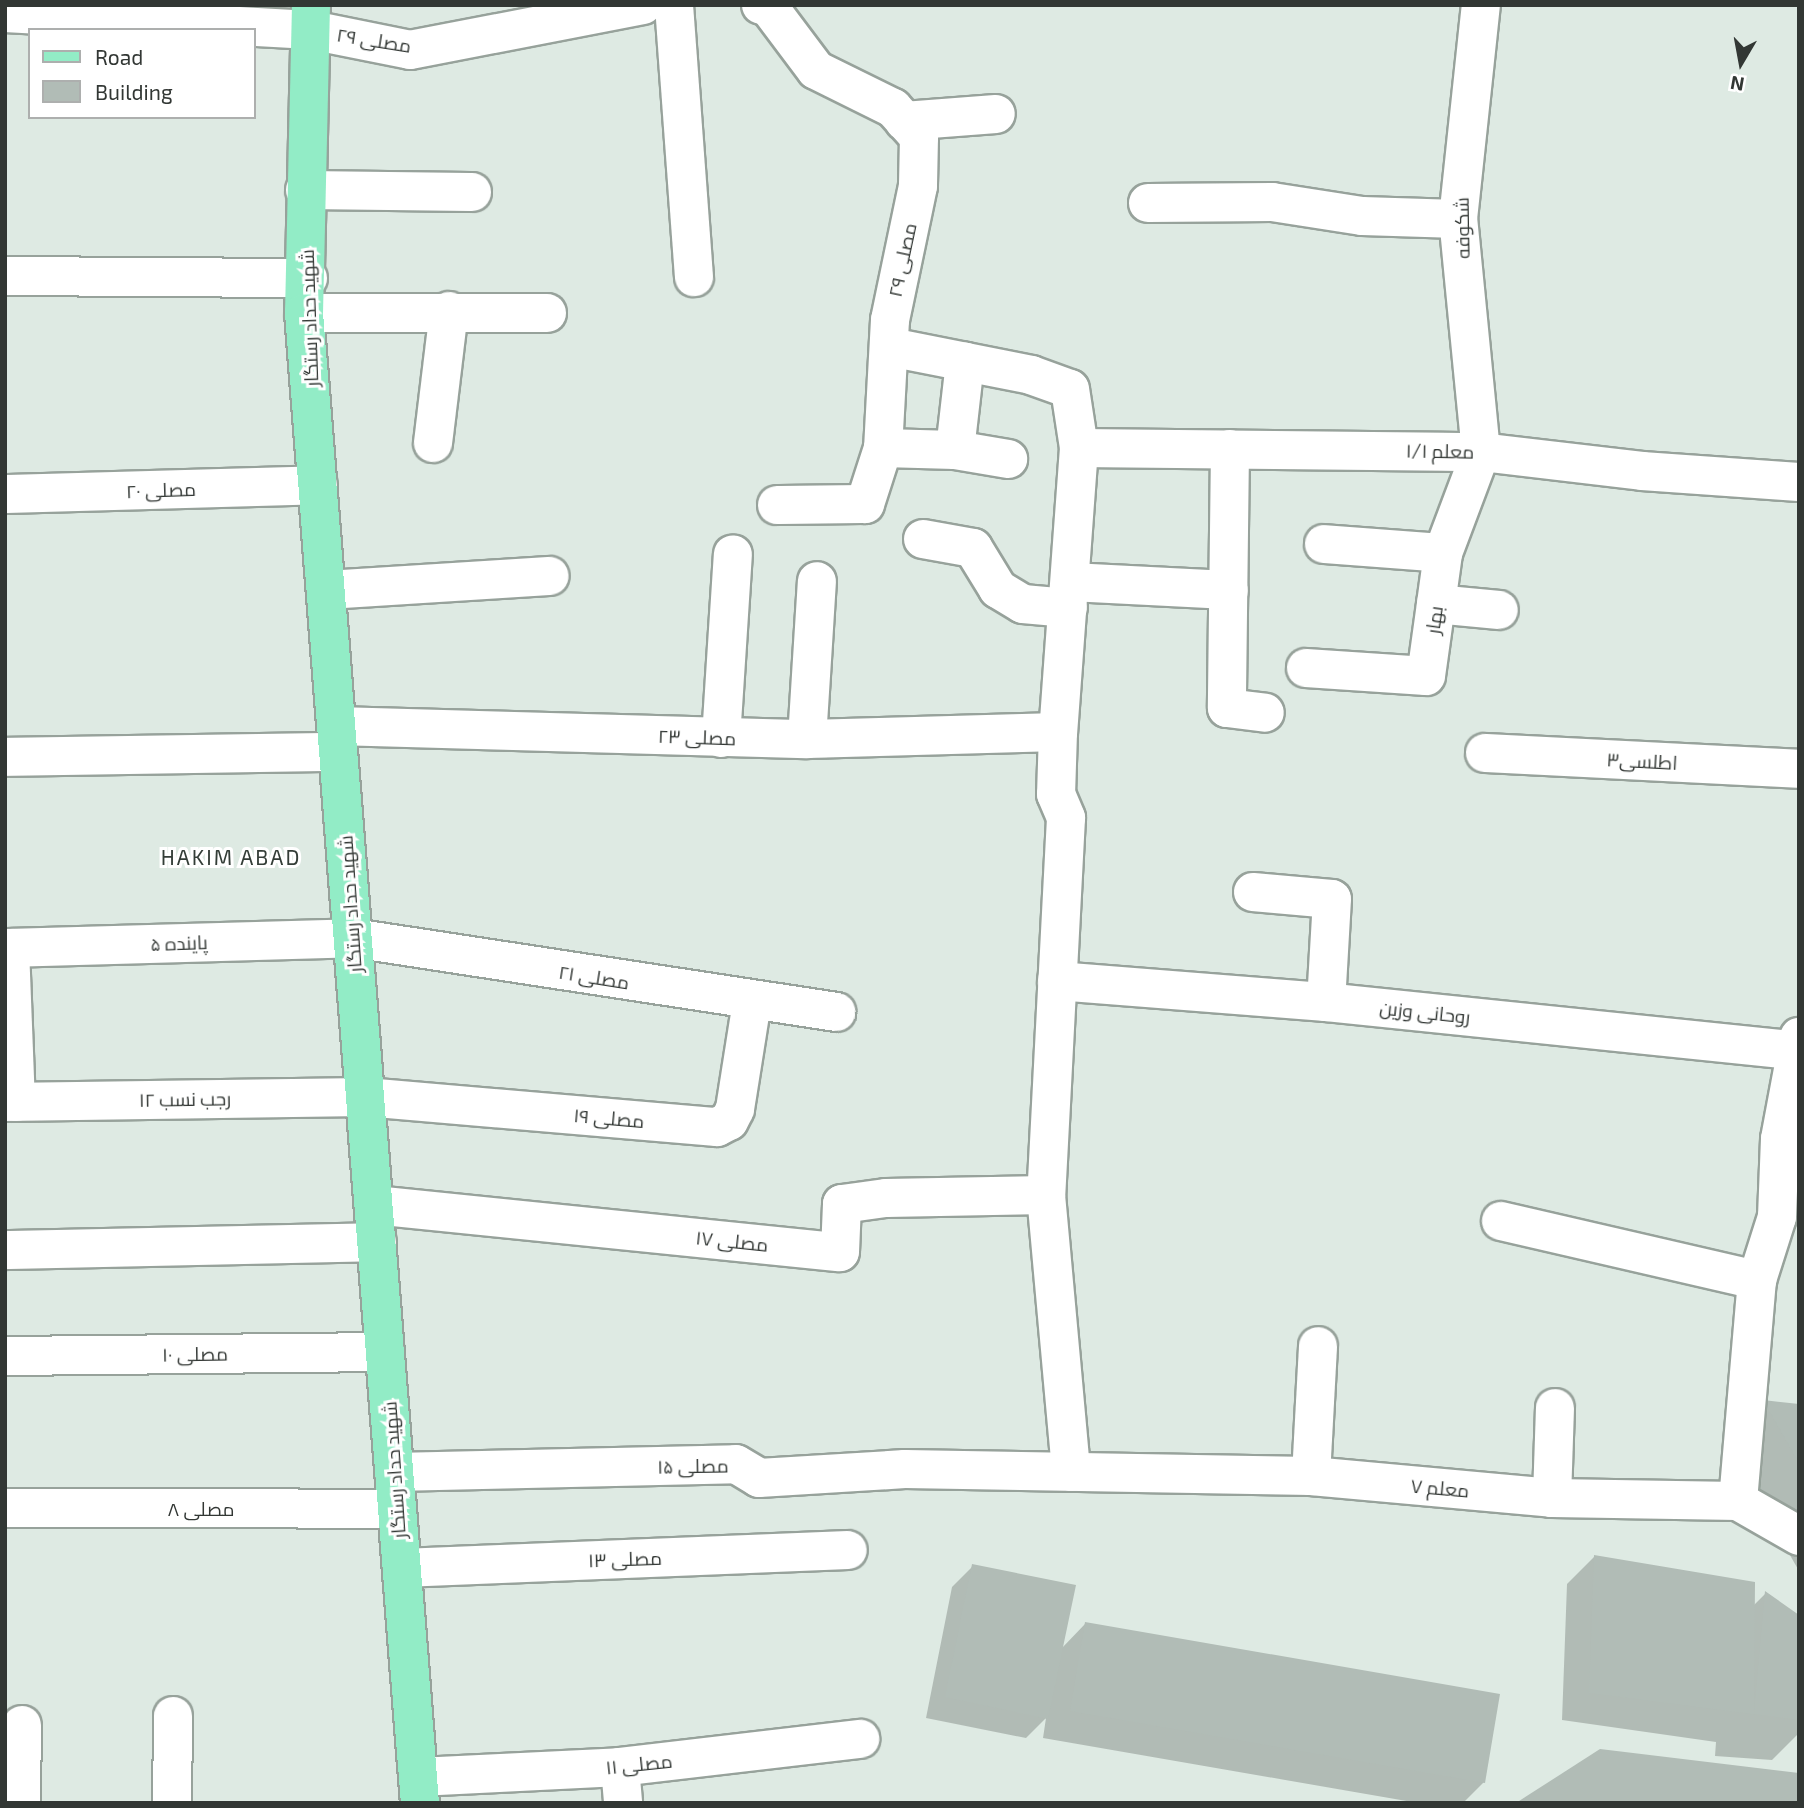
<!DOCTYPE html>
<html>
<head>
<meta charset="utf-8">
<style>
	body { margin:0 }
	#map { position:relative; width:1804px; height:1808px; overflow:hidden; background:#deeae3; font-family:"Exo 2",Cairo,sans-serif }
	div>[style] { position:absolute }
	.shadow>* { inset:0; background:#0003 }
	.building>* { inset:0; background:#b1bcb6 }
	.roads { filter:drop-shadow(2px 0 #97a29b) drop-shadow(-2px 0 #97a29b) drop-shadow(0 2px #97a29b) drop-shadow(0 -2px #97a29b) }
	.minor>* { height:38px; margin:-19px; padding:0 19px; transform-origin:19px; border-radius:19px; background:#fff }
	.major>* { height:38px; margin:-19px; padding:0 19px; transform-origin:19px; border-radius:19px; background:#92ecc6 }
	span { translate:-50% -50%; white-space:nowrap; text-align:center; line-height:1.15; -webkit-text-stroke:6px #fff; paint-order:stroke }
	.street-label { font-size:19px; color:#323734 }
	.neighbourhood-label { font-size:21px; color:#333d37; letter-spacing:2px }
	.frame { position:absolute; inset:0; border:7px solid #323734; pointer-events:none }
	.legend { position:absolute; left:28px; top:28px; width:228px; height:91px; box-sizing:border-box; background:#fff; border:2px solid #adafae; margin:0; padding:9px 12px; list-style:none; font-size:21px; color:#323734 }
	.legend li { display:flex; align-items:center; gap:14px; height:35px }
	.legend b { width:35px; border:2px solid #adafae }
	.north { position:absolute; left:1706px; top:28px; width:70px; height:70px; -webkit-text-stroke:5px #fff; paint-order:stroke; rotate:190deg; font-size:19px; font-weight:700; line-height:28px; text-align:center; color:#323734 }
	.north::after { content:''; display:block; margin:auto; width:24px; height:32px; background:#323734; clip-path:polygon(50% 0,100% 100%,50% 72%,0 100%) }
</style>
</head>
<body>
<div id="map">
	<div class="shadow">
		<i style="clip-path:polygon(1764px 1402px,1799px 1406px,1799px 1571px,1725px 1441px)"></i>
		<i style="clip-path:polygon(1594px 1557px,1753px 1606px,1766px 1593px,1799px 1617px,1799px 1733px,1772px 1760px,1715px 1756px,1716px 1742px,1562px 1720px,1567px 1584px)"></i>
		<i style="clip-path:polygon(973px 1566px,1061px 1649px,1085px 1624px,1484px 1782px,1463px 1803px,1418px 1803px,1043px 1738px,1046px 1718px,1026px 1738px,926px 1718px,952px 1587px)"></i>
	</div>
	<div class="building">
		<i style="clip-path:polygon(1763px 1400px,1799px 1404px,1799px 1463px)"></i>
		<i style="clip-path:polygon(1594px 1555px,1755px 1582px,1754px 1712px,1765px 1591px,1799px 1615px,1799px 1720px,1589px 1693px)"></i>
		<i style="clip-path:polygon(972px 1564px,1076px 1585px,1048px 1719px,945px 1697px)"></i>
		<i style="clip-path:polygon(1085px 1622px,1500px 1694px,1485px 1783px,1070px 1711px)"></i>
		<i style="clip-path:polygon(1600px 1749px,1799px 1773px,1799px 1803px,1516px 1803px)"></i>
	</div>
	<div class="roads">
		<div class="minor">
			<i style="left:674px;top:5px;width:273px;rotate:85.8deg"></i>
			<i style="left:761px;top:5px;width:7px;rotate:8deg"></i>
			<i style="left:768px;top:6px;width:80px;rotate:53.1deg"></i>
			<i style="left:816px;top:70px;width:86px;rotate:26.3deg"></i>
			<i style="left:893px;top:108px;width:39px;rotate:48deg"></i>
			<i style="left:919px;top:137px;width:49px;rotate:91.2deg"></i>
			<i style="left:918px;top:186px;width:137px;rotate:101.8deg"></i>
			<i style="left:890px;top:320px;width:128px;rotate:93.1deg"></i>
			<i style="left:883px;top:448px;width:59px;rotate:107.8deg"></i>
			<i style="left:865px;top:504px;width:88px;rotate:179.3deg"></i>
			<i style="left:5px;top:13px;width:306px;rotate:3.2deg"></i>
			<i style="left:311px;top:30px;width:101px;rotate:11.4deg"></i>
			<i style="left:410px;top:50px;width:237px;rotate:-10.9deg"></i>
			<i style="left:904px;top:121px;width:92px;rotate:-4.4deg"></i>
			<i style="left:305px;top:190px;width:167px;rotate:0.7deg"></i>
			<i style="left:1148px;top:203px;width:124px;rotate:-0.5deg"></i>
			<i style="left:1272px;top:202px;width:91px;rotate:8.8deg"></i>
			<i style="left:1362px;top:216px;width:96px;rotate:1.8deg"></i>
			<i style="left:5px;top:276px;width:303px;rotate:0.4deg"></i>
			<i style="left:304px;top:313px;width:243px"></i>
			<i style="left:890px;top:347px;width:144px;rotate:11.2deg"></i>
			<i style="left:1031px;top:375px;width:41px;rotate:19.7deg"></i>
			<i style="left:1070px;top:389px;width:60px;rotate:81.3deg"></i>
			<i style="left:1079px;top:448px;width:285px;rotate:94.2deg"></i>
			<i style="left:1058px;top:732px;width:62px;rotate:91.8deg"></i>
			<i style="left:1056px;top:794px;width:26px;rotate:67deg"></i>
			<i style="left:1066px;top:818px;width:378px;rotate:93deg"></i>
			<i style="left:1046px;top:1195px;width:278px;rotate:84.8deg"></i>
			<i style="left:433px;top:443px;width:133px;rotate:-83.1deg"></i>
			<i style="left:883px;top:448px;width:72px;rotate:1.6deg"></i>
			<i style="left:955px;top:450px;width:54px;rotate:9.6deg"></i>
			<i style="left:1079px;top:448px;width:402px;rotate:0.6deg"></i>
			<i style="left:1481px;top:452px;width:162px;rotate:6.7deg"></i>
			<i style="left:1642px;top:471px;width:157px;rotate:4deg"></i>
			<i style="left:1230px;top:449px;width:259px;rotate:90.7deg"></i>
			<i style="left:1227px;top:708px;width:38px;rotate:7deg"></i>
			<i style="left:955px;top:450px;width:89px;rotate:-83.5deg"></i>
			<i style="left:5px;top:494px;width:313px;rotate:-1.6deg"></i>
			<i style="left:923px;top:539px;width:51px;rotate:10.2deg"></i>
			<i style="left:973px;top:548px;width:48px;rotate:58.6deg"></i>
			<i style="left:998px;top:589px;width:29px;rotate:31deg"></i>
			<i style="left:1023px;top:604px;width:45px;rotate:5.1deg"></i>
			<i style="left:1324px;top:544px;width:119px;rotate:4.3deg"></i>
			<i style="left:1070px;top:582px;width:159px;rotate:2.9deg"></i>
			<i style="left:326px;top:590px;width:224px;rotate:-3.6deg"></i>
			<i style="left:1436px;top:604px;width:63px;rotate:5.4deg"></i>
			<i style="left:1306px;top:668px;width:120px;rotate:3.8deg"></i>
			<i style="left:1426px;top:676px;width:124px;rotate:-82.1deg"></i>
			<i style="left:1443px;top:553px;width:108px;rotate:-69.4deg"></i>
			<i style="left:1481px;top:452px;width:234px;rotate:-95.6deg"></i>
			<i style="left:1458px;top:219px;width:215px;rotate:-83.9deg"></i>
			<i style="left:336px;top:726px;width:471px;rotate:1.6deg"></i>
			<i style="left:807px;top:739px;width:251px;rotate:-1.6deg"></i>
			<i style="left:721px;top:738px;width:184px;rotate:-86.3deg"></i>
			<i style="left:807px;top:739px;width:158px;rotate:-86.4deg"></i>
			<i style="left:1485px;top:753px;width:314px;rotate:2.9deg"></i>
			<i style="left:5px;top:757px;width:333px;rotate:-0.9deg"></i>
			<i style="left:1253px;top:892px;width:79px;rotate:5.1deg"></i>
			<i style="left:1332px;top:899px;width:103px;rotate:93.3deg"></i>
			<i style="left:5px;top:948px;width:348px;rotate:-1.6deg"></i>
			<i style="left:353px;top:938px;width:489px;rotate:8.7deg"></i>
			<i style="left:10px;top:948px;width:154px;rotate:87.8deg"></i>
			<i style="left:1057px;top:981px;width:270px;rotate:4.5deg"></i>
			<i style="left:1326px;top:1002px;width:469px;rotate:5.9deg"></i>
			<i style="left:5px;top:1102px;width:360px;rotate:-0.8deg"></i>
			<i style="left:365px;top:1097px;width:353px;rotate:4.9deg"></i>
			<i style="left:717px;top:1127px;width:13px;rotate:-27deg"></i>
			<i style="left:729px;top:1121px;width:13px;rotate:-63deg"></i>
			<i style="left:735px;top:1109px;width:108px;rotate:-81deg"></i>
			<i style="left:374px;top:1205px;width:468px;rotate:5.8deg"></i>
			<i style="left:840px;top:1252px;width:48px;rotate:-87.6deg"></i>
			<i style="left:842px;top:1204px;width:44px;rotate:-7.8deg"></i>
			<i style="left:886px;top:1198px;width:160px;rotate:-1.1deg"></i>
			<i style="left:1501px;top:1221px;width:263px;rotate:13deg"></i>
			<i style="left:5px;top:1250px;width:372px;rotate:-1.2deg"></i>
			<i style="left:5px;top:1356px;width:380px;rotate:-0.6deg"></i>
			<i style="left:394px;top:1472px;width:342px;rotate:-1.3deg"></i>
			<i style="left:736px;top:1464px;width:27px;rotate:31deg"></i>
			<i style="left:759px;top:1478px;width:146px;rotate:-3.5deg"></i>
			<i style="left:905px;top:1469px;width:406px;rotate:1deg"></i>
			<i style="left:1311px;top:1476px;width:242px;rotate:5.2deg"></i>
			<i style="left:1552px;top:1498px;width:186px;rotate:0.9deg"></i>
			<i style="left:1738px;top:1501px;width:70px;rotate:29.8deg"></i>
			<i style="left:1311px;top:1476px;width:130px;rotate:-86.9deg"></i>
			<i style="left:1552px;top:1498px;width:90px;rotate:-88.1deg"></i>
			<i style="left:1738px;top:1501px;width:222px;rotate:-85.1deg"></i>
			<i style="left:1757px;top:1280px;width:66px;rotate:-72.4deg"></i>
			<i style="left:1777px;top:1217px;width:78px;rotate:-87.8deg"></i>
			<i style="left:1780px;top:1139px;width:104px;rotate:-79.4deg"></i>
			<i style="left:5px;top:1508px;width:392px;rotate:0.1deg"></i>
			<i style="left:402px;top:1568px;width:446px;rotate:-2.3deg"></i>
			<i style="left:620px;top:1767px;width:36px;rotate:85deg"></i>
			<i style="left:418px;top:1777px;width:202px;rotate:-2.8deg"></i>
			<i style="left:620px;top:1767px;width:242px;rotate:-6.7deg"></i>
			<i style="left:21px;top:1803px;width:78px;rotate:-89.3deg"></i>
			<i style="left:172px;top:1803px;width:87px;rotate:-89.3deg"></i>
		</div>
		<div class="major">
			<i style="left:311px;top:5px;width:308px;rotate:91.3deg"></i>
			<i style="left:304px;top:313px;width:1495px;rotate:85.55deg"></i>
		</div>
	</div>
	<div class="street-label">
		<span style="left:374px;top:40px;rotate:9deg">مصلی ۲۹</span>
		<span style="left:1462px;top:228px;rotate:-91deg">شکوفه</span>
		<span style="left:902px;top:260px;rotate:-78deg">مصلی ۲۹</span>
		<span style="left:309px;top:318px;rotate:-92deg">شهید حداد رستگار</span>
		<span style="left:1440px;top:451px;rotate:1deg">معلم ۱/۱</span>
		<span style="left:161px;top:490px;rotate:-2deg">مصلی ۲۰</span>
		<span style="left:1434px;top:620px;rotate:-82deg">بهار</span>
		<span style="left:697px;top:737px;rotate:2deg">مصلی ۲۳</span>
		<span style="left:1642px;top:761px;rotate:3deg">اطلسی۳</span>
		<span style="left:350px;top:904px;rotate:-94deg">شهید حداد رستگار</span>
		<span style="left:179px;top:943px;rotate:-2deg">پاینده ۵</span>
		<span style="left:594px;top:977px;rotate:9deg">مصلی ۲۱</span>
		<span style="left:1425px;top:1012px;rotate:6deg">روحانی وزین</span>
		<span style="left:185px;top:1099px;rotate:-1deg">رجب نسب ۱۲</span>
		<span style="left:609px;top:1118px;rotate:5deg">مصلی ۱۹</span>
		<span style="left:732px;top:1241px;rotate:6deg">مصلی ۱۷</span>
		<span style="left:195px;top:1354px;rotate:-1deg">مصلی ۱۰</span>
		<span style="left:693px;top:1466px;rotate:-1deg">مصلی ۱۵</span>
		<span style="left:394px;top:1470px;rotate:-94deg">شهید حداد رستگار</span>
		<span style="left:1440px;top:1488px;rotate:5deg">معلم ۷</span>
		<span style="left:201px;top:1509px">مصلی ۸</span>
		<span style="left:625px;top:1559px;rotate:-2deg">مصلی ۱۳</span>
		<span style="left:639px;top:1764px;rotate:-6deg">مصلی ۱۱</span>
	</div>
	<div class="neighbourhood-label">
		<span style="left:231px;top:857px">HAKIM ABAD</span>
	</div>
	<div class="frame"></div>
	<ul class="legend">
	<li><b style="height:9px;background:#92ecc6"></b>Road</li>
	<li><b style="height:19px;background:#b1bcb6"></b>Building</li>
	</ul>
	<div class="north">N</div>
</div>
</body>
</html>
